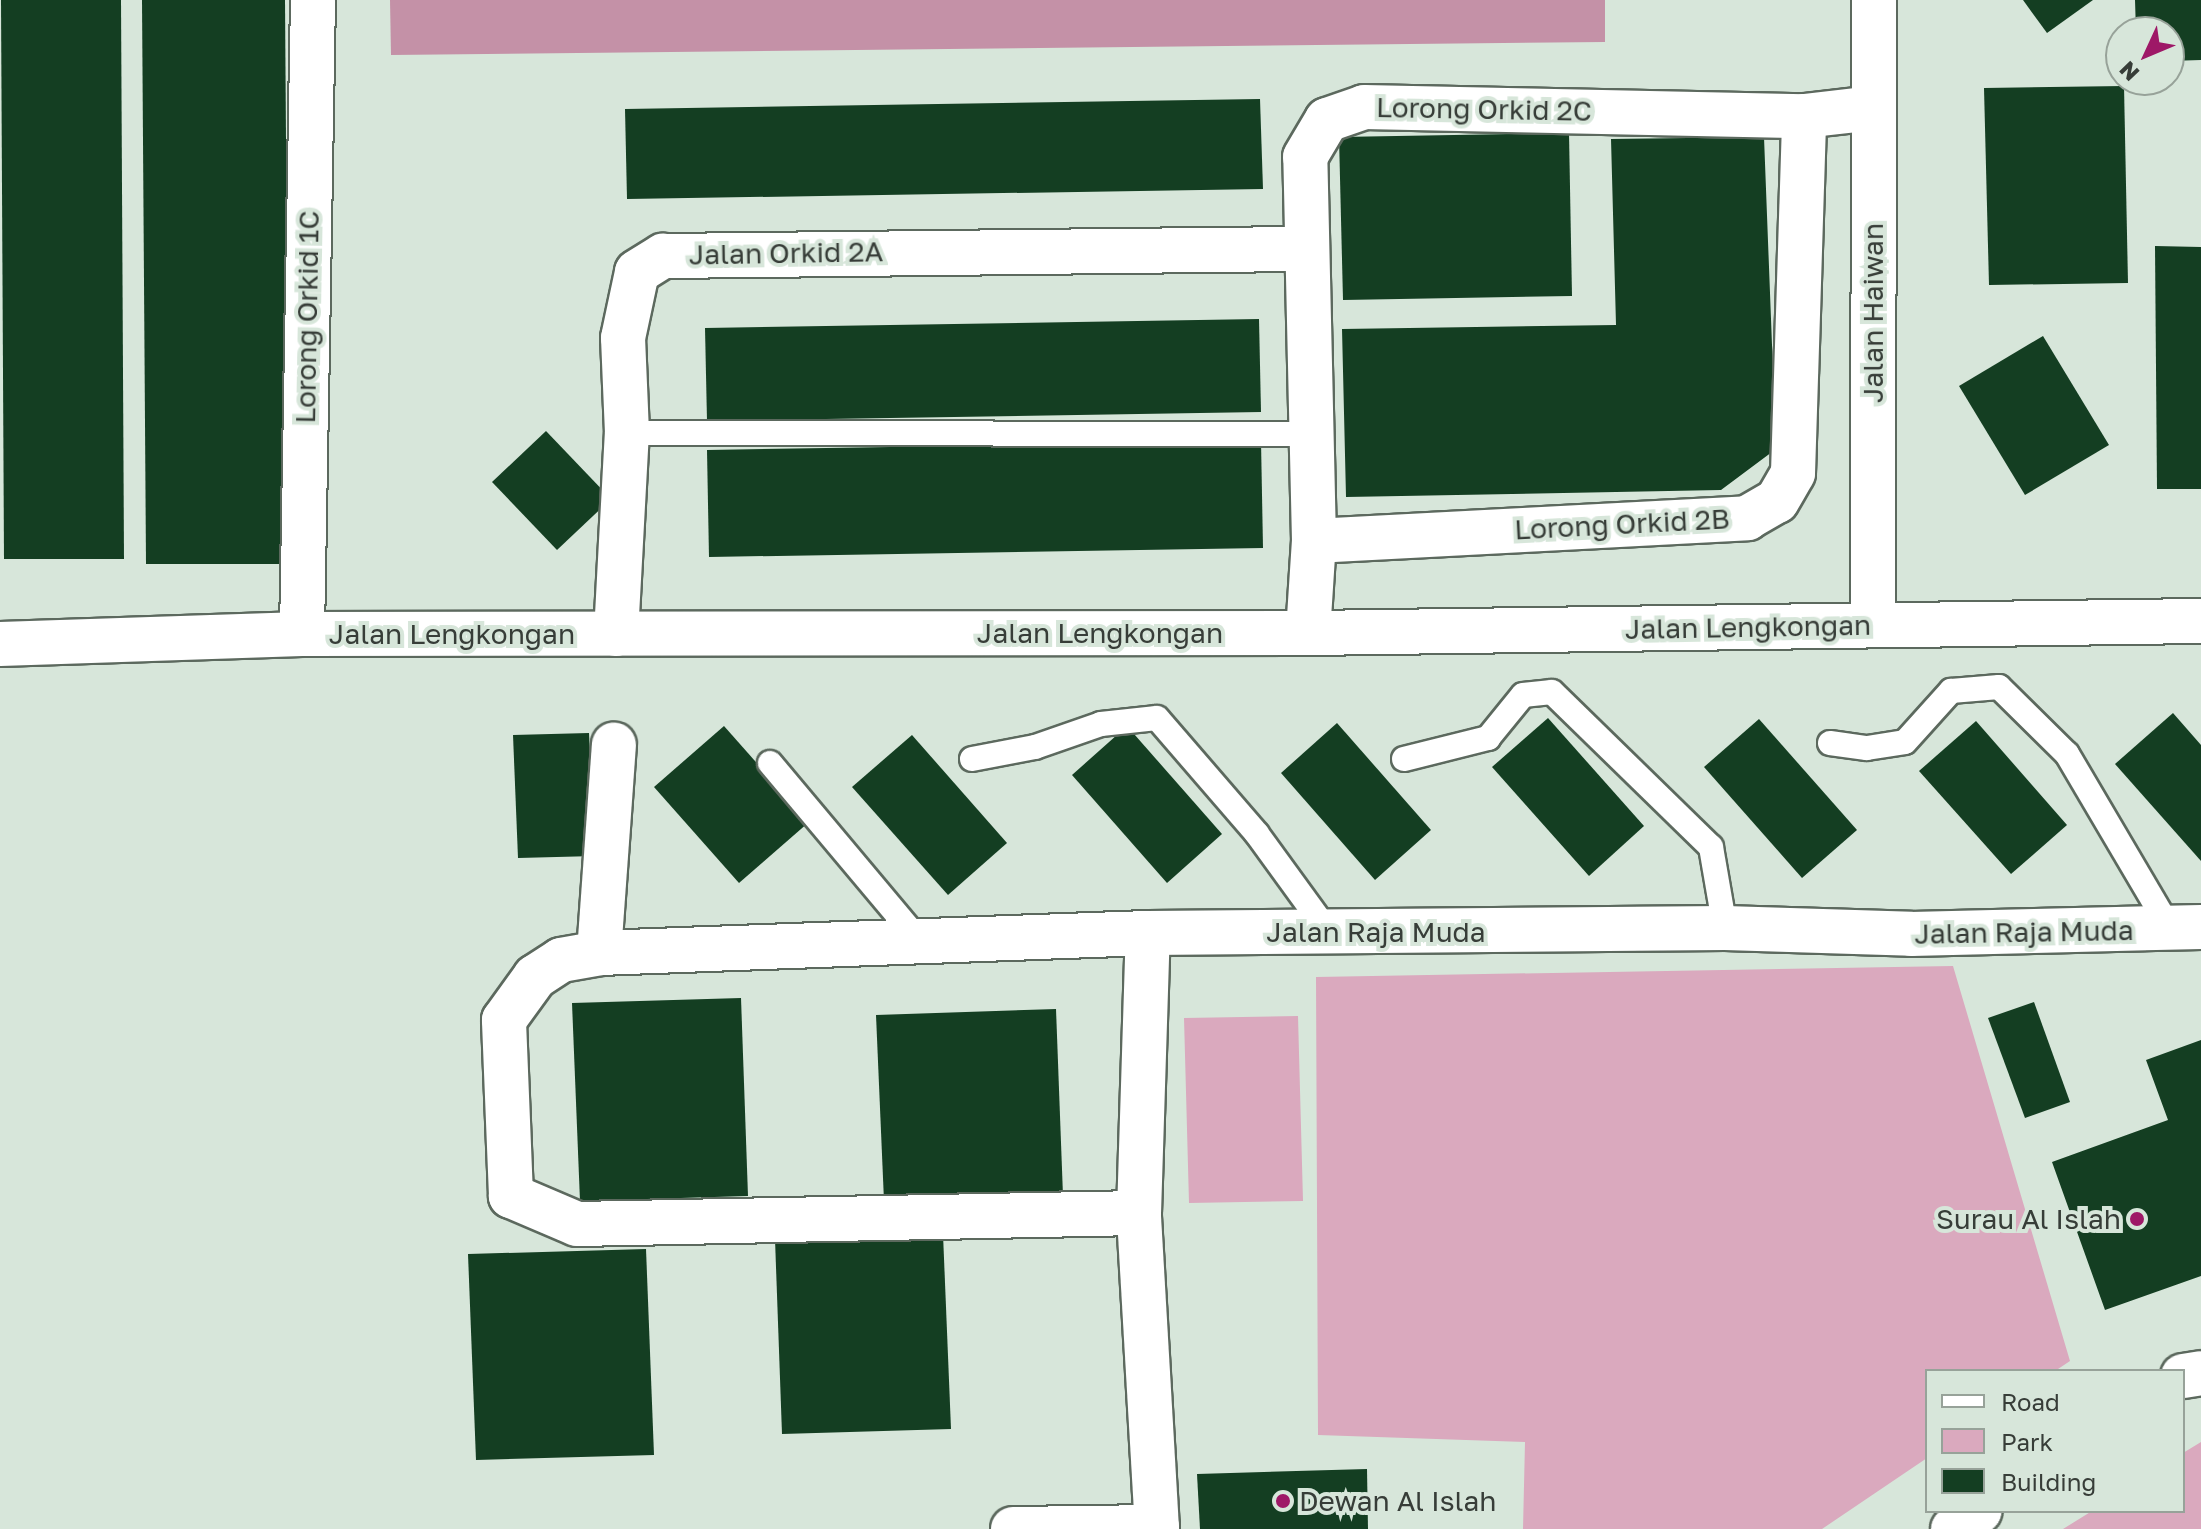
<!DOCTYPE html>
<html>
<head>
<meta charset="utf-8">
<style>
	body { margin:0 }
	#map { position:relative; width:2201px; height:1529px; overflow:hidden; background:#d7e6da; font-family:"Golos Text",sans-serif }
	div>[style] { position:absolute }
	.green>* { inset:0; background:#daa9be }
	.forest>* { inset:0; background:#c491a7 }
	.building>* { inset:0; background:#143e22 }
	.roads { filter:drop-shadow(2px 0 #5c695e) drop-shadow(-2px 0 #5c695e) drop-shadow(0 2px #5c695e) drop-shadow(0 -2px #5c695e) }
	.service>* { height:24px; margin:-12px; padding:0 12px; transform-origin:12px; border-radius:12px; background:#fff }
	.minor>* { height:44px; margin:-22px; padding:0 22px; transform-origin:22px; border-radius:22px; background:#fff }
	.tertiary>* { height:44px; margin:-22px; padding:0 22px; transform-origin:22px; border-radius:22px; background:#fff }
	.dots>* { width:22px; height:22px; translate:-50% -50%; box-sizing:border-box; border:4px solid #d7e6da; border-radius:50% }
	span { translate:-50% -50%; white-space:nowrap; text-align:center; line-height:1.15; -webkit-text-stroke:8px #d7e6da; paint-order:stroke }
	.street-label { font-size:28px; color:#373d38 }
	.poi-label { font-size:28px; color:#373d38 }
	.right { translate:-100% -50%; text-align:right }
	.left { translate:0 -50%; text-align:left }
	.legend { position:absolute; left:1925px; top:1369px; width:260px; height:144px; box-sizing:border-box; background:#d7e6da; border:2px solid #97a299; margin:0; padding:10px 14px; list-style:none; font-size:24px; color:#373d38 }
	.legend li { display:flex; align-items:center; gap:16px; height:40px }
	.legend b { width:40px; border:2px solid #97a299 }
	.north { position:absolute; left:2105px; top:16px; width:80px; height:80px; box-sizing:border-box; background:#d7e6da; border:2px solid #97a299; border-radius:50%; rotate:226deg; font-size:22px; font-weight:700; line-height:32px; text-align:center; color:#373d38 }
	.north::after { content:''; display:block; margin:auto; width:28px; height:36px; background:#9e1867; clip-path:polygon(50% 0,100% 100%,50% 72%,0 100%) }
</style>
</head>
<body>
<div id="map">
	<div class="green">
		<i style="clip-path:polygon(1953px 966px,2070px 1361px,2055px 1371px,1927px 1371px,1927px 1458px,1822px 1529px,1523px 1529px,1525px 1442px,1318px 1435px,1316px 977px)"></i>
		<i style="clip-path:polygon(1298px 1016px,1303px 1201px,1189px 1203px,1184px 1018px)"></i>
		<i style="clip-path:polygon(2201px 1442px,2201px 1529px,2063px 1529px,2092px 1511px,2183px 1511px,2183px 1453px)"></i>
	</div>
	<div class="forest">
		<i style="clip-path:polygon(390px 0,1605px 0,1605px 42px,391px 55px)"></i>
	</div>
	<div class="building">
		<i style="clip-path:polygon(1px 0,121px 0,124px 559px,4px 559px)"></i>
		<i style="clip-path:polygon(142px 0,285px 0,289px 564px,146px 564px)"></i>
		<i style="clip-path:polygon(2023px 0,2093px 0,2047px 33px)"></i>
		<i style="clip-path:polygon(2135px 0,2201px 0,2201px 60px,2169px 61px,2169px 32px,2136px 32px)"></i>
		<i style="clip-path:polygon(2124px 86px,2128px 283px,1989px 285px,1984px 88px)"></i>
		<i style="clip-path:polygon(1260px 99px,1263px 189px,627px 199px,625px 109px)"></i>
		<i style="clip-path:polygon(1569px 133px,1572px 296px,1343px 300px,1339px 137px)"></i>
		<i style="clip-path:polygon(1764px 137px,1776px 449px,1721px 490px,1346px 497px,1342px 329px,1616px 325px,1611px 139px)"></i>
		<i style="clip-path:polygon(2155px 246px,2201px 247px,2201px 489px,2157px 489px)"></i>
		<i style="clip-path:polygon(1259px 319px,1261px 412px,707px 421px,705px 328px)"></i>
		<i style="clip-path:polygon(2043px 336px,2109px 445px,2025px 495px,1959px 386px)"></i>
		<i style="clip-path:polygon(546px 431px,611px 499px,557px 550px,492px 482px)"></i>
		<i style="clip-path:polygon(1261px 441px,1263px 548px,709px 557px,707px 450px)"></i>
		<i style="clip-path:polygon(2173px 713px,2201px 745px,2201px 861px,2115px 764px)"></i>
		<i style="clip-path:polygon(1548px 718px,1644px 826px,1589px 876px,1492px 767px)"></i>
		<i style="clip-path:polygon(1759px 719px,1857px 830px,1802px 878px,1704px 767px)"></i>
		<i style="clip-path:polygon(1976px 721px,2067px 825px,2011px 874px,1919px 771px)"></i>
		<i style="clip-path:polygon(1337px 723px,1431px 830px,1375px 880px,1281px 773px)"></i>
		<i style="clip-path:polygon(724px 726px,809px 822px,739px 883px,654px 787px)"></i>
		<i style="clip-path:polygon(1127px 726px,1222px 834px,1167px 883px,1072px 775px)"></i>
		<i style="clip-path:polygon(589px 733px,595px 856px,518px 858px,513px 735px)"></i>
		<i style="clip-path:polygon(912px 735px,1007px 843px,948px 895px,852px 787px)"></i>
		<i style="clip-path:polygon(741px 998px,748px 1196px,580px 1201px,572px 1003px)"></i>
		<i style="clip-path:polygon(2034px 1002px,2070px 1102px,2025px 1118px,1988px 1018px)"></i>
		<i style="clip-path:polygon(1056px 1009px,1063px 1196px,884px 1201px,876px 1015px)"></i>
		<i style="clip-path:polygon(2201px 1040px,2201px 1276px,2105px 1310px,2052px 1162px,2168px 1120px,2146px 1060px)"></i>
		<i style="clip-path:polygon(943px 1234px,951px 1429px,782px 1434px,775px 1239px)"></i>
		<i style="clip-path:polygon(646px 1249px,654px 1455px,476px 1460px,468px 1254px)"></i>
		<i style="clip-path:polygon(1367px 1469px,1368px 1529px,1200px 1529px,1197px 1474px)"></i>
	</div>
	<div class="roads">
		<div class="service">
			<i style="left:627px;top:433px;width:683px;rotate:0.08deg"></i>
			<i style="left:1830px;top:743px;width:37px;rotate:8deg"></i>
			<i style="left:1867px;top:748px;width:38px;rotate:-9deg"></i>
			<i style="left:1905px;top:742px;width:69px;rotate:-48deg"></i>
			<i style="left:1951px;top:691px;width:48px;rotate:-4.8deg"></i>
			<i style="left:1999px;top:687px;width:95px;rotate:44.6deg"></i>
			<i style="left:2067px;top:754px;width:203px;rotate:59.5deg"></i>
			<i style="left:972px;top:759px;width:64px;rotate:-10.8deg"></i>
			<i style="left:1035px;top:747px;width:70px;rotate:-19.2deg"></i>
			<i style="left:1101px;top:724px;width:56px;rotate:-6.1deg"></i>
			<i style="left:1157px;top:718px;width:153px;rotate:49.2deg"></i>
			<i style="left:1257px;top:834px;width:122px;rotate:54deg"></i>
			<i style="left:1404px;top:759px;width:87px;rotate:-14deg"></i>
			<i style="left:1488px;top:738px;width:55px;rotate:-50.9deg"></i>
			<i style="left:1523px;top:695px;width:29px;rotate:-6deg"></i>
			<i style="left:1552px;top:692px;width:222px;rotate:44.3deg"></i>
			<i style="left:1711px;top:847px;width:82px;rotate:80.2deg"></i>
			<i style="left:770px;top:763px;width:229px;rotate:50deg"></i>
		</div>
		<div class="minor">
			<i style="left:1314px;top:541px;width:434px;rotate:-3deg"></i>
			<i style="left:1747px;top:518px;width:34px;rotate:-30deg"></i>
			<i style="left:1777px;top:501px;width:32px;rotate:-60deg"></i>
			<i style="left:1793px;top:473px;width:357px;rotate:-88.2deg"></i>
			<i style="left:1873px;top:625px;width:625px;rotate:-89.91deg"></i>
			<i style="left:1308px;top:633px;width:92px;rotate:-86.3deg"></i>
			<i style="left:1314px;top:541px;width:384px;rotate:-91.3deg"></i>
			<i style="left:1305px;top:157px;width:43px;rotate:-59.3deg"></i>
			<i style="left:1327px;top:120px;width:39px;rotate:-19deg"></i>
			<i style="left:1364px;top:107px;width:440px;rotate:1.2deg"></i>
			<i style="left:1804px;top:116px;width:70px;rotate:-6.5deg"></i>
			<i style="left:302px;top:634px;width:634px;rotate:-89.01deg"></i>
			<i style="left:616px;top:634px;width:201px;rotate:-86.9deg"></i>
			<i style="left:627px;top:433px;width:95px;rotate:-92.4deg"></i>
			<i style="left:623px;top:338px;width:67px;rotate:-78deg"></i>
			<i style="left:637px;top:272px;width:31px;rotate:-32deg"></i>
			<i style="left:663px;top:256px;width:640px;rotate:-0.63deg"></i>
			<i style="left:599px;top:953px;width:209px;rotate:-85.9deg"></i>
			<i style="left:1139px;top:1213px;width:562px;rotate:178.88deg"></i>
			<i style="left:577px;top:1224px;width:72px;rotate:-157deg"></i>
			<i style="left:511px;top:1196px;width:176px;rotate:-92.3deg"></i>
			<i style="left:504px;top:1020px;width:53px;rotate:-54.2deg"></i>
			<i style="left:535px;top:977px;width:31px;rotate:-33deg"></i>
			<i style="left:561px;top:960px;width:39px;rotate:-10deg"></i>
			<i style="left:599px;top:953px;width:549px;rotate:-2.09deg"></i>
			<i style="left:2183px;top:1376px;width:18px;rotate:-9deg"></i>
			<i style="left:1013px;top:1529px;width:144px;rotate:-0.8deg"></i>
			<i style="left:1157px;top:1529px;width:317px;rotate:-93.3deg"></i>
			<i style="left:1139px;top:1213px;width:280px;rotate:-88.2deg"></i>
			<i style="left:1148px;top:933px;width:577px;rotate:-0.5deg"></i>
			<i style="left:1725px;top:928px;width:186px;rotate:1.8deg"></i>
			<i style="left:1911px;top:934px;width:290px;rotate:-1.4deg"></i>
			<i style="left:1953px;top:1529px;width:32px;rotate:-34deg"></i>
		</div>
		<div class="tertiary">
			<i style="left:0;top:644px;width:302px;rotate:-1.9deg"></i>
			<i style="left:302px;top:634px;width:1006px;rotate:-0.06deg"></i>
			<i style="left:1308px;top:633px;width:893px;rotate:-0.77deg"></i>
		</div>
	</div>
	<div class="dots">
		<i style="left:2137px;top:1219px;background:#9e1867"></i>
		<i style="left:1283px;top:1501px;background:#9e1867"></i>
	</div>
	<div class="street-label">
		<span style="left:1484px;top:109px;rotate:1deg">Lorong Orkid 2C</span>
		<span style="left:786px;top:253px;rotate:-1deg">Jalan Orkid 2A</span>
		<span style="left:1873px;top:313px;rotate:-90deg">Jalan Haiwan</span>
		<span style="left:307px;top:317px;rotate:-89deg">Lorong Orkid 1C</span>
		<span style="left:1622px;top:524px;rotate:-3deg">Lorong Orkid 2B</span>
		<span style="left:1748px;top:627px;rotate:-1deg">Jalan Lengkongan</span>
		<span style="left:1100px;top:633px">Jalan Lengkongan</span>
		<span style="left:452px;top:634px">Jalan Lengkongan</span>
		<span style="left:1376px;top:932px">Jalan Raja Muda</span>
		<span style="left:2024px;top:932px;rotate:-1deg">Jalan Raja Muda</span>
	</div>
	<div class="poi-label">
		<span class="right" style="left:2121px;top:1219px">Surau Al Islah</span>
		<span class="left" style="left:1299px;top:1501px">Dewan Al Islah</span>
	</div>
	<ul class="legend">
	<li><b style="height:10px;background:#fff"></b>Road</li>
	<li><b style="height:22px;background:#daa9be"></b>Park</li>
	<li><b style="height:22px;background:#143e22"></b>Building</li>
	</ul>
	<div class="north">N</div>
</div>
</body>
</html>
